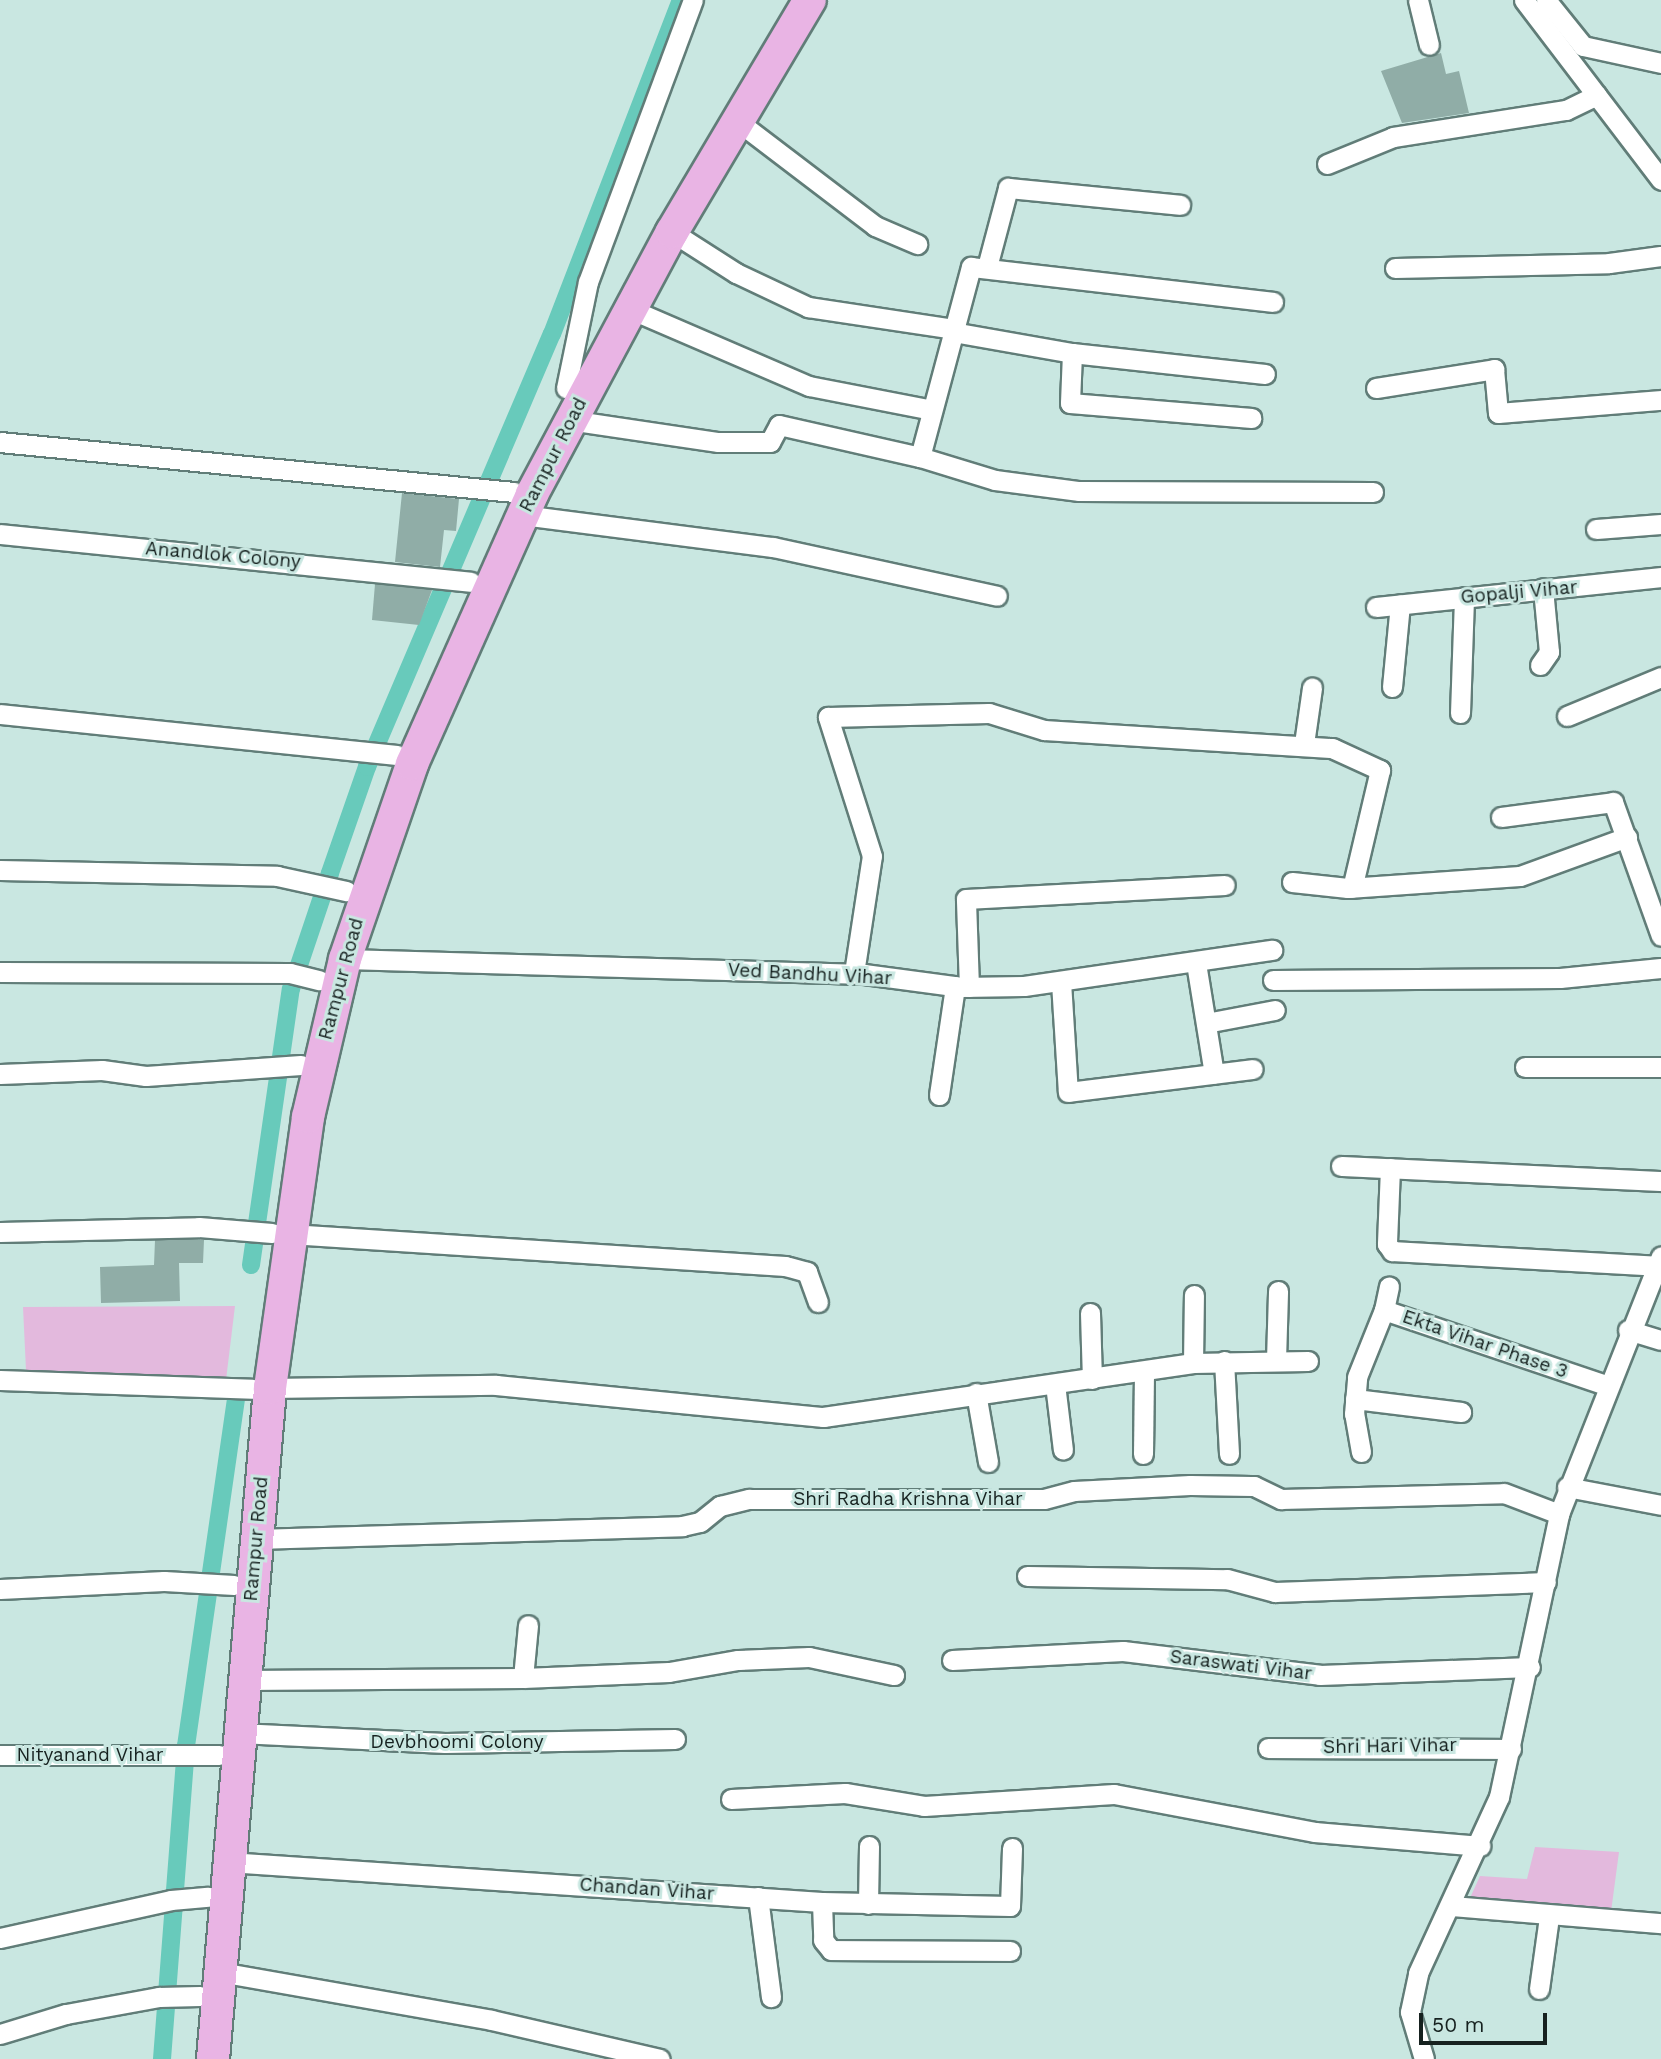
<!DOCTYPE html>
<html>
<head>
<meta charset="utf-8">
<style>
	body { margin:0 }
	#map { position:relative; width:1661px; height:2059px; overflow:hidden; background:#c9e7e1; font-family:"Work Sans",sans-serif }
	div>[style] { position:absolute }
	.green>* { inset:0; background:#e3b9dd }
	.canal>* { height:18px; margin:-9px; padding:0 9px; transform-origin:9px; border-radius:9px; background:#68cabb }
	.building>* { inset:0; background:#90ada7 }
	.roads { filter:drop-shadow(2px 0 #617d78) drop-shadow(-2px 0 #617d78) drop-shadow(0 2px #617d78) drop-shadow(0 -2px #617d78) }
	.street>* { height:19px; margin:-9.5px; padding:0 9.5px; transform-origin:9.5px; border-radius:9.5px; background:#fff }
	.primary>* { height:32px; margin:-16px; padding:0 16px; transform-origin:16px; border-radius:16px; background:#e9b4e4 }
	span { translate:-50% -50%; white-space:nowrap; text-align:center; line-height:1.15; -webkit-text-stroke:6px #c9e7e1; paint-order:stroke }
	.street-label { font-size:19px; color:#16211f }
	.scale { position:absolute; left:1419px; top:2013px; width:128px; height:32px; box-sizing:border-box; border:4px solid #16211f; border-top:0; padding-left:9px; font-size:21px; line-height:24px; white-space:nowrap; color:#16211f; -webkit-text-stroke:5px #c9e7e1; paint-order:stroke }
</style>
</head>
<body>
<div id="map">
	<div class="green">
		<i style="clip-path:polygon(235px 1306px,226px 1380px,26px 1370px,23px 1307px)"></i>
		<i style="clip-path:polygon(1535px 1847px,1619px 1852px,1611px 1912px,1470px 1898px,1480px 1876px,1527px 1879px)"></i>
	</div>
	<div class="canal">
		<i style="left:251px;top:1265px;width:279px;rotate:-81.8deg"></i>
		<i style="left:291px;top:989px;width:122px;rotate:-71.4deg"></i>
		<i style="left:330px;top:873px;width:112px;rotate:-70.8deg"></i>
		<i style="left:367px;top:767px;width:471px;rotate:-66.9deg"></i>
		<i style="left:552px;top:334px;width:358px;rotate:-68.9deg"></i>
		<i style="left:162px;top:2059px;width:314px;rotate:-85.6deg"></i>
		<i style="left:186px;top:1746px;width:351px;rotate:-81.8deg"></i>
	</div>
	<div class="building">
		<i style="clip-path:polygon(1441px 53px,1446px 74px,1459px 71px,1469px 113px,1402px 123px,1381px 71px)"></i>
		<i style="clip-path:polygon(402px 493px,459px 499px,456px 531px,444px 530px,440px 567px,395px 562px)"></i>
		<i style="clip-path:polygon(375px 584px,432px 590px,419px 625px,372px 620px)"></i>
		<i style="clip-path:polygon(155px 1240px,204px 1240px,203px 1263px,179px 1263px,180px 1301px,101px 1303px,100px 1267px,154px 1265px)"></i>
	</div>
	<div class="roads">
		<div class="street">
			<i style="left:1418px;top:0;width:46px;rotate:76.3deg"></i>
			<i style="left:1524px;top:0;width:226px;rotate:52.7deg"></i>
			<i style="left:1546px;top:0;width:59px;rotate:51.2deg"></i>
			<i style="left:1583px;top:46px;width:80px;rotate:12.3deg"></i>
			<i style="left:736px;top:120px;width:175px;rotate:37.3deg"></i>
			<i style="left:875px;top:226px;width:46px;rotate:23.2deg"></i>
			<i style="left:1327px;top:164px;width:71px;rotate:-22.2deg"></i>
			<i style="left:1393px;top:137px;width:175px;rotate:-8.9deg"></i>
			<i style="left:1566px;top:110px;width:34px;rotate:-26deg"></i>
			<i style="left:672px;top:232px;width:76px;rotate:32.6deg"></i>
			<i style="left:736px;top:273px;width:80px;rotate:25.3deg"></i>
			<i style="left:808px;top:307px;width:147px;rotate:8.6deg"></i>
			<i style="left:987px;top:267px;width:82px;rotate:-75.1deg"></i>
			<i style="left:1008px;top:188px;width:173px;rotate:5.6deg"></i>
			<i style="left:1395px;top:268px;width:214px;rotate:-1.3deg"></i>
			<i style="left:1609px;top:263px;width:52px;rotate:-7.7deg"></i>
			<i style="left:630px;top:309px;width:195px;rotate:23.3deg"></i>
			<i style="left:809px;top:386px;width:125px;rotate:11deg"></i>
			<i style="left:953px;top:332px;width:121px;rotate:10deg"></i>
			<i style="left:1072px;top:353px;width:194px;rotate:6.2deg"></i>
			<i style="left:1072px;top:353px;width:50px;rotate:92.3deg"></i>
			<i style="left:1070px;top:403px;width:182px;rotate:4.7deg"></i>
			<i style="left:566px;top:388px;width:108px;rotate:-78.3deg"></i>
			<i style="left:588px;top:282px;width:301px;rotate:-69.6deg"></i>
			<i style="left:1376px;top:388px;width:120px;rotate:-9.1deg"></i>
			<i style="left:1494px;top:369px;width:44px;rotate:84.8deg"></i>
			<i style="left:1498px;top:413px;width:164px;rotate:-4.6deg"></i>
			<i style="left:569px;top:420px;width:151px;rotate:8.4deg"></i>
			<i style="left:718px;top:442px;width:52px"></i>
			<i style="left:770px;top:442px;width:19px;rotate:-62deg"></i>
			<i style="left:779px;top:425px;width:145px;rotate:12.8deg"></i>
			<i style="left:920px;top:457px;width:197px;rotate:-75deg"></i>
			<i style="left:971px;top:267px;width:304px;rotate:6.6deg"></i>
			<i style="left:0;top:442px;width:516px;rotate:5.56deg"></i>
			<i style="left:920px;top:457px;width:78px;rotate:17deg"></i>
			<i style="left:995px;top:480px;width:85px;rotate:7.5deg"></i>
			<i style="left:1079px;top:491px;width:294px;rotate:0.2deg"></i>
			<i style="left:522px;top:515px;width:253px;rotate:7.3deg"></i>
			<i style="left:773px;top:547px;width:229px;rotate:12.3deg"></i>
			<i style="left:1596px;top:529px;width:65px;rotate:-4.4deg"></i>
			<i style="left:0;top:534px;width:473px;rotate:5.8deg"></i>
			<i style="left:1376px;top:607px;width:287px;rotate:-6deg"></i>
			<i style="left:1540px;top:665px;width:16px;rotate:-55deg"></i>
			<i style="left:1549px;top:652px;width:64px;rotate:-95.4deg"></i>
			<i style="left:1392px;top:687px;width:83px;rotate:-84.5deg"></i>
			<i style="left:1460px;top:713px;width:116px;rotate:-88deg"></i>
			<i style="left:0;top:714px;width:399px;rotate:5.9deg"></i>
			<i style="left:1567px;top:716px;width:102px;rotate:-22.5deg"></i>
			<i style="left:1304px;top:744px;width:57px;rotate:-81.9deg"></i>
			<i style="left:1501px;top:817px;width:113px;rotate:-7.6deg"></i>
			<i style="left:1613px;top:802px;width:142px;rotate:70.3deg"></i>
			<i style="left:0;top:870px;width:277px;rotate:1.2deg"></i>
			<i style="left:277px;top:876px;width:71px;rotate:12.3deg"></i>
			<i style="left:1292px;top:882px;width:56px;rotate:6.1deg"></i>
			<i style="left:1348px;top:888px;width:172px;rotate:-4deg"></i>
			<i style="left:1520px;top:876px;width:114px;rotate:-20deg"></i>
			<i style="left:345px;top:959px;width:519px;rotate:1.66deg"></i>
			<i style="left:864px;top:974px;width:98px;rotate:7.6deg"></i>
			<i style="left:961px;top:987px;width:63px;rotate:-0.9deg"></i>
			<i style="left:1024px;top:986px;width:251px;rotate:-8.3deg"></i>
			<i style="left:1196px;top:963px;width:112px;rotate:80.8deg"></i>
			<i style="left:0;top:972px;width:290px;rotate:0.2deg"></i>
			<i style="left:290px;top:973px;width:30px;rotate:14deg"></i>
			<i style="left:854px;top:973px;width:118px;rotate:-81.3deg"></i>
			<i style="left:872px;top:856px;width:146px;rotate:-107.6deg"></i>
			<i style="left:828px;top:717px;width:161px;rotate:-1.4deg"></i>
			<i style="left:989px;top:713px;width:58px;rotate:17.2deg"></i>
			<i style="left:1044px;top:730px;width:289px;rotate:3.6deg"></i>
			<i style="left:1332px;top:748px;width:53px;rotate:24.6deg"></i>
			<i style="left:1380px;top:770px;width:121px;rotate:103.3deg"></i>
			<i style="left:1273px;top:980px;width:287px;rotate:-0.4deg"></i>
			<i style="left:1560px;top:978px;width:101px;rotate:-5.7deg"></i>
			<i style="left:1061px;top:982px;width:110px;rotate:86.4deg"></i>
			<i style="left:1068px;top:1092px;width:186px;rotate:-7.1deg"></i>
			<i style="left:969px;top:987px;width:88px;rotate:-92deg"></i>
			<i style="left:966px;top:899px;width:259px;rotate:-3.1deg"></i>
			<i style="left:1206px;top:1023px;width:70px;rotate:-10.7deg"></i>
			<i style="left:1525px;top:1067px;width:136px"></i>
			<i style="left:0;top:1074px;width:102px;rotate:-2.2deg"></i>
			<i style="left:102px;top:1070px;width:44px;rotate:7.8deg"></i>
			<i style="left:146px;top:1076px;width:155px;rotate:-4.1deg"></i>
			<i style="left:939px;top:1095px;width:110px;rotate:-81.6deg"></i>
			<i style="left:1341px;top:1166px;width:320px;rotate:2.7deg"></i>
			<i style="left:1390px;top:1168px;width:76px;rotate:92.3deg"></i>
			<i style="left:1387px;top:1244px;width:9px;rotate:54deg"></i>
			<i style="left:1392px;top:1251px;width:269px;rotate:3.2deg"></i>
			<i style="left:0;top:1232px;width:199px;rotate:-1.4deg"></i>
			<i style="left:199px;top:1227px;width:73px;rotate:4.7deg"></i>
			<i style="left:290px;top:1234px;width:496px;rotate:3.7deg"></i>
			<i style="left:785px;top:1266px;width:23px;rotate:15deg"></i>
			<i style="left:807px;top:1272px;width:32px;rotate:70deg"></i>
			<i style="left:1384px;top:1310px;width:24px;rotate:-78deg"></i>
			<i style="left:1090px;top:1313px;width:66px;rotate:88.3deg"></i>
			<i style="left:1628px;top:1330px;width:34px;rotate:17deg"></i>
			<i style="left:1276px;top:1360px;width:69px;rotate:-88.3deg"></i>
			<i style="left:1224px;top:1361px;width:93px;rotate:86.9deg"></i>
			<i style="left:1193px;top:1363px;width:68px;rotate:-89.2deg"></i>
			<i style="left:0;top:1380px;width:252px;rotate:2deg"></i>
			<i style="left:1055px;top:1384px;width:66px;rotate:83.1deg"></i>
			<i style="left:270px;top:1388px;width:226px;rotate:-0.8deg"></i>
			<i style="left:496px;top:1385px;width:329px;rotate:5.6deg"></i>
			<i style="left:823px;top:1417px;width:374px;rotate:-8.3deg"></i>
			<i style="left:1193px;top:1363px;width:115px;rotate:-1deg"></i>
			<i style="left:976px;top:1393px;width:70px;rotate:80.1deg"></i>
			<i style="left:1355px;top:1399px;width:107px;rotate:7deg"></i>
			<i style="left:1361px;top:1452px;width:39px;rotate:-100deg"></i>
			<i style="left:1354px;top:1414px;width:37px;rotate:-85deg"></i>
			<i style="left:1357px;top:1377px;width:72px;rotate:-68.1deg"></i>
			<i style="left:1384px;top:1310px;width:234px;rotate:18.7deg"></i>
			<i style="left:1143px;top:1454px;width:83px;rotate:-89.3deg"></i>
			<i style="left:1567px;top:1487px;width:96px;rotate:10.8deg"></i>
			<i style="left:256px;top:1539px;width:426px;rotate:-1.7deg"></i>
			<i style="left:682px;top:1526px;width:18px;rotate:-13deg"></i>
			<i style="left:700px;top:1522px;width:26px;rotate:-39deg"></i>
			<i style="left:720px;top:1506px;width:30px;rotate:-14deg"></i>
			<i style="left:749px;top:1499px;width:295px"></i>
			<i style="left:1044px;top:1499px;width:31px;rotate:-15deg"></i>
			<i style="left:1074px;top:1491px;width:116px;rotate:-3deg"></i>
			<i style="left:1190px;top:1485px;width:64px;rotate:0.9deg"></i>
			<i style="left:1254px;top:1486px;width:30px;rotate:26deg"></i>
			<i style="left:1281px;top:1499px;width:223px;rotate:-1.5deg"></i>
			<i style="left:1504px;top:1493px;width:59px;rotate:20.9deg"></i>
			<i style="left:1027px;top:1576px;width:200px;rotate:0.9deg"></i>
			<i style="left:1227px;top:1579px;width:50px;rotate:15.2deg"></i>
			<i style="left:1275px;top:1592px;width:271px;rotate:-2.1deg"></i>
			<i style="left:0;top:1589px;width:164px;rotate:-2.8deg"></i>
			<i style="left:164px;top:1581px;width:70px;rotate:3.3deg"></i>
			<i style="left:952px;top:1660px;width:171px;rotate:-3deg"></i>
			<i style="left:1123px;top:1651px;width:198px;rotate:6.9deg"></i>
			<i style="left:1320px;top:1675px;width:210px;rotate:-2.2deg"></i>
			<i style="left:523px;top:1678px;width:53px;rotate:-84.6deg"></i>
			<i style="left:244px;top:1680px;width:279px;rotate:-0.4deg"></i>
			<i style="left:523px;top:1678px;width:146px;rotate:-2.4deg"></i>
			<i style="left:669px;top:1672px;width:70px;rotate:-9.9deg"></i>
			<i style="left:738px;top:1660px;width:71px;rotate:-2.4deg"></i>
			<i style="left:809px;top:1657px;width:87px;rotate:12deg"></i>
			<i style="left:239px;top:1733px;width:206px;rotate:2.8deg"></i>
			<i style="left:445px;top:1743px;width:230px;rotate:-1deg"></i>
			<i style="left:1268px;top:1748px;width:243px;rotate:0.2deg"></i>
			<i style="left:0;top:1755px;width:219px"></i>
			<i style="left:731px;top:1799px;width:114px;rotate:-3deg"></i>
			<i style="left:845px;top:1793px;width:80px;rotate:9.3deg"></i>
			<i style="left:924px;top:1806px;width:190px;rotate:-3.6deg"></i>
			<i style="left:1114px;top:1794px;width:205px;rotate:10.7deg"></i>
			<i style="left:1315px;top:1832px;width:166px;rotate:4.8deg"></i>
			<i style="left:228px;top:1862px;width:595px;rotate:3.85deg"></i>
			<i style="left:822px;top:1902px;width:188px;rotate:1.2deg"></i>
			<i style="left:1010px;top:1906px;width:58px;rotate:-88deg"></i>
			<i style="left:758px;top:1897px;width:101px;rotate:82.6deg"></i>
			<i style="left:822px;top:1902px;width:38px;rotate:88deg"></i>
			<i style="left:823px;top:1940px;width:13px;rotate:51deg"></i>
			<i style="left:831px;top:1950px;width:179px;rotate:0.3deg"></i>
			<i style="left:868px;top:1904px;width:58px;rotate:-89deg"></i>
			<i style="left:1452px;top:1906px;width:210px;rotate:4.7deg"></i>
			<i style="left:0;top:1938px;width:175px;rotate:-12.5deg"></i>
			<i style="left:171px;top:1900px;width:37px;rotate:-5deg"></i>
			<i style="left:220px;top:1972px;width:275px;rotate:10deg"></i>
			<i style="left:491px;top:2020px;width:173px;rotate:13deg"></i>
			<i style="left:1539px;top:1989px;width:73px;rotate:-82.1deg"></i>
			<i style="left:0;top:2034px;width:69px;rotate:-16.9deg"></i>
			<i style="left:66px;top:2014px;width:95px;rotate:-10.4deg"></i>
			<i style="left:159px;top:1997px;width:41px;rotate:-1.4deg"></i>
			<i style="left:1424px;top:2059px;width:49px;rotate:-106.6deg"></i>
			<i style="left:1410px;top:2012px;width:40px;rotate:-78deg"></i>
			<i style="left:1418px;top:1973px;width:194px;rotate:-65.3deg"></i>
			<i style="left:1499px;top:1797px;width:289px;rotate:-78deg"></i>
			<i style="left:1559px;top:1514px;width:277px;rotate:-68.4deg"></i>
		</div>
		<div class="primary">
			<i style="left:213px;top:2059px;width:673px;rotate:-85.14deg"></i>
			<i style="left:270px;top:1388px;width:274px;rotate:-82deg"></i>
			<i style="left:308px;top:1117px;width:162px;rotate:-76.8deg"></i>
			<i style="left:345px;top:959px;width:206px;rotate:-71deg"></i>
			<i style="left:412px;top:764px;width:295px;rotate:-66deg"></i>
			<i style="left:532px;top:494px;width:297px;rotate:-61.9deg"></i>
			<i style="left:672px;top:232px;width:270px;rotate:-59.3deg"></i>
		</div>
	</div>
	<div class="street-label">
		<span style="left:553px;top:455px;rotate:-63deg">Rampur Road</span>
		<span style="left:223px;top:555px;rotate:5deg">Anandlok Colony</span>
		<span style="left:1519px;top:592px;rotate:-5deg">Gopalji Vihar</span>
		<span style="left:810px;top:974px;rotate:3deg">Ved Bandhu Vihar</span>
		<span style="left:341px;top:979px;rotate:-75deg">Rampur Road</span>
		<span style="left:1485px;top:1344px;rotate:19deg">Ekta Vihar Phase 3</span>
		<span style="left:908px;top:1499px">Shri Radha Krishna Vihar</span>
		<span style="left:256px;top:1539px;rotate:-85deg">Rampur Road</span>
		<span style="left:1241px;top:1665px;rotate:7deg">Saraswati Vihar</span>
		<span style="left:457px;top:1742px">Devbhoomi Colony</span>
		<span style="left:1390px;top:1746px;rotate:-1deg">Shri Hari Vihar</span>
		<span style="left:90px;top:1755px">Nityanand Vihar</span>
		<span style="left:647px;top:1889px;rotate:4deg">Chandan Vihar</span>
	</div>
	<div class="scale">50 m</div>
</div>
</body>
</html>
